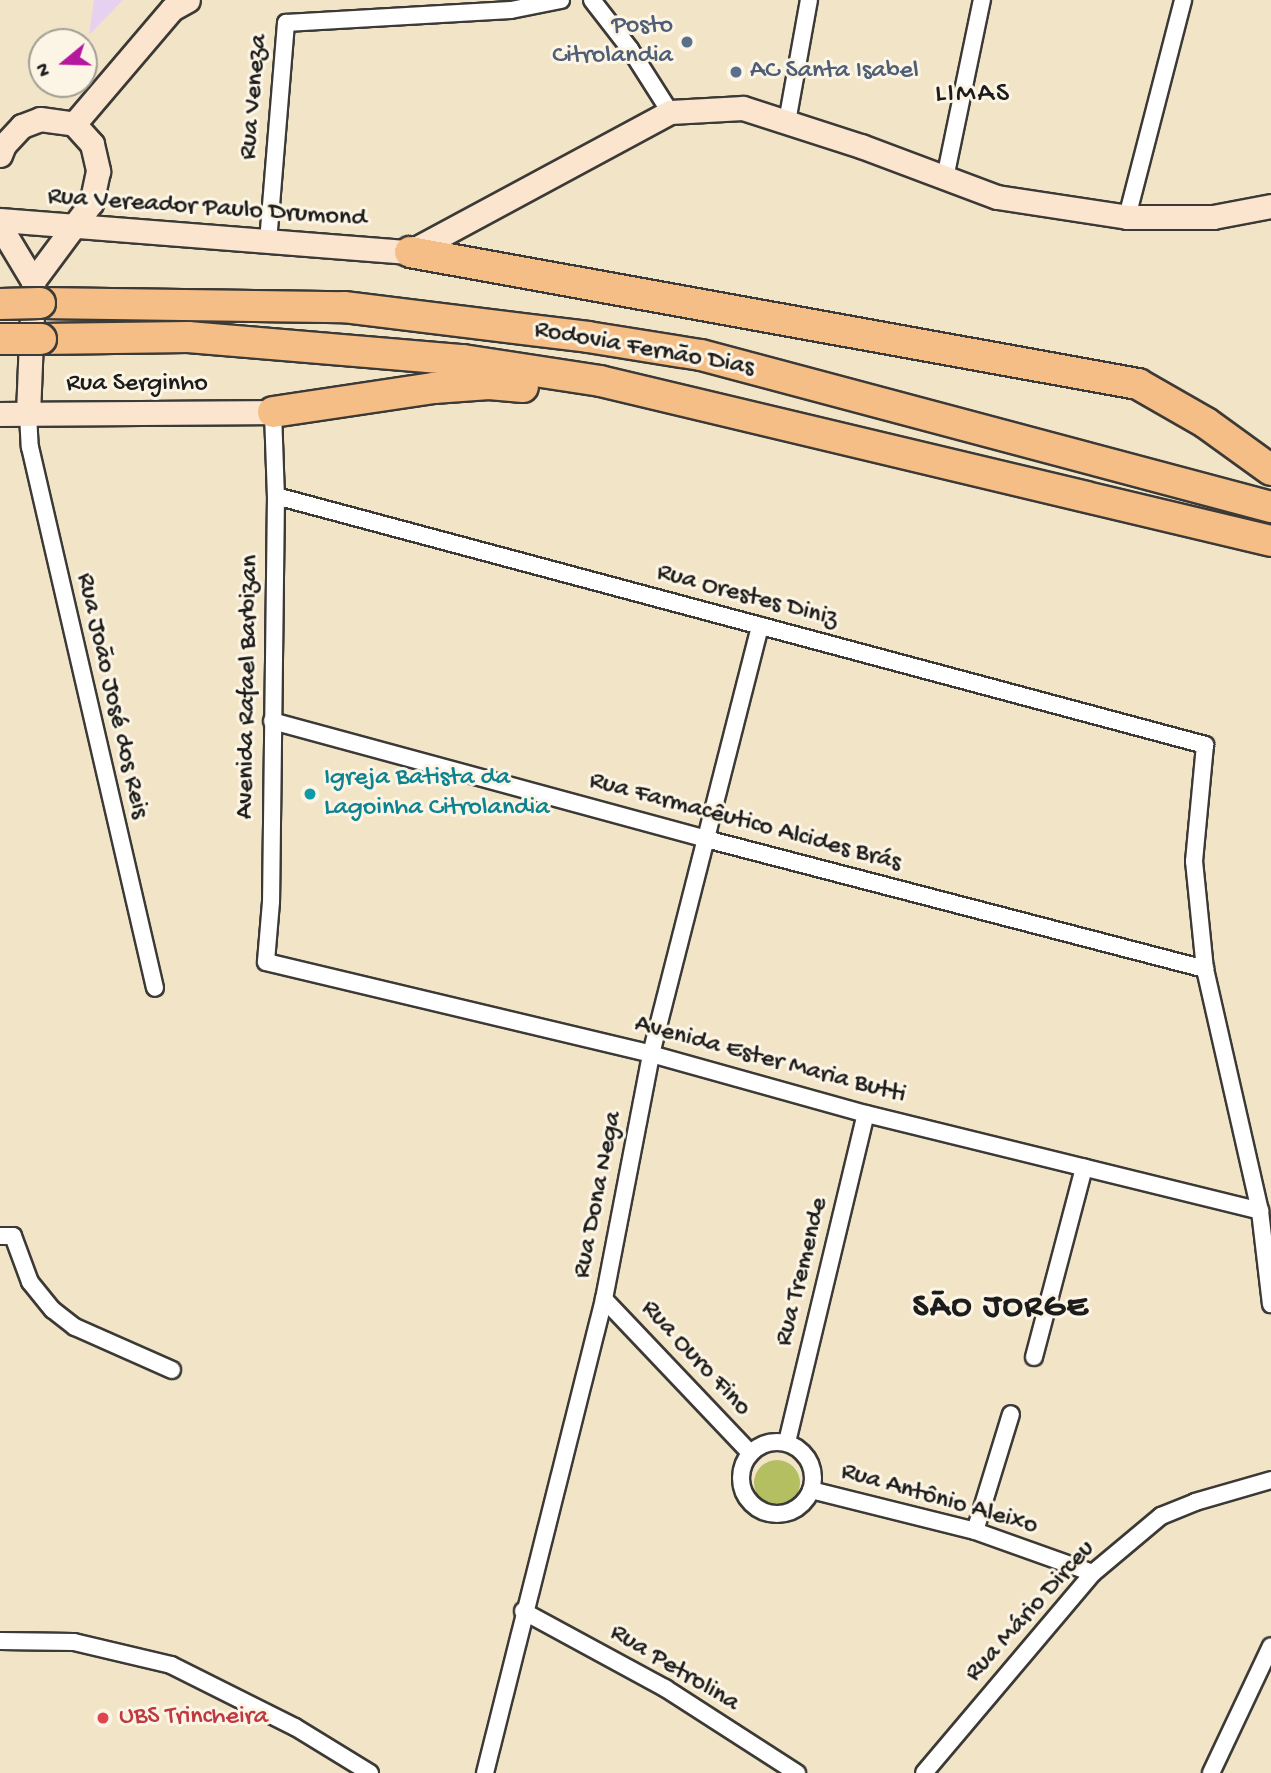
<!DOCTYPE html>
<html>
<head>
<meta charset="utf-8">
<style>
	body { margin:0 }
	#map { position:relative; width:1271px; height:1773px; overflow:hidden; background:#f2e4c7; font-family:"Gochi Hand",sans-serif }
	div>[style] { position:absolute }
	.built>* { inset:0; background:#e6d2f0 }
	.green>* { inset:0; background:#b3bf61 }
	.round { border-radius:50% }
	.roads { filter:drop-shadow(2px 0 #3c3a36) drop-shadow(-2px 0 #3c3a36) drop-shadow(0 2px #3c3a36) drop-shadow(0 -2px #3c3a36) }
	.street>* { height:16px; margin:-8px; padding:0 8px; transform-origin:8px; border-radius:8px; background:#fff }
	.street>.ring { margin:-8px; padding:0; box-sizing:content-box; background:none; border:16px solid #fff; border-radius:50% }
	.secondary>* { height:23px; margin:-11.5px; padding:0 11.5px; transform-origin:11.5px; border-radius:11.5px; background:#fbe5cf }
	.highway>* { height:30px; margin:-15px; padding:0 15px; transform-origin:15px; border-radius:15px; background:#f6be87 }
	.bridges { filter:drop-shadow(2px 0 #3c3a36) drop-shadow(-2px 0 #3c3a36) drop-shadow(0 2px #3c3a36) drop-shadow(0 -2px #3c3a36) }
	.highway-bridge>* { height:30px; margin:-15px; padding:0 15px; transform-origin:15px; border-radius:15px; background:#f6be87 }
	.dots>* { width:19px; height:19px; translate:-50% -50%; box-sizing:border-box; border:4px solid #fcf5e5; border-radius:50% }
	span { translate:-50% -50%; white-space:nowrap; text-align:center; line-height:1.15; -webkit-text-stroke:6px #fcf5e5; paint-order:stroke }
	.service-label { font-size:26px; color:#4e5e75 }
	.right { translate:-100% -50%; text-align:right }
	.left { translate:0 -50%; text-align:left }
	.street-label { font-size:26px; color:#1c1c1c }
	.culture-label { font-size:26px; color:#0d838f }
	.health-label { font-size:26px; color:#be3a42 }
	.neighbourhood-label { font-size:28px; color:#1c1c1c; letter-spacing:2px }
	.district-label { font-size:33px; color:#1c1c1c; font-weight:700; letter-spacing:2px }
	.north { position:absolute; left:28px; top:28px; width:70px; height:70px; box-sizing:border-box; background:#fcf5e5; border:2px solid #a29e95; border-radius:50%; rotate:251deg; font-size:19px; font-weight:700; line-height:28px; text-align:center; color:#1c1c1c }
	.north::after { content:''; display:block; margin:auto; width:24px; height:32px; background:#b5179e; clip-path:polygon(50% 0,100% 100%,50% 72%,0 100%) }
</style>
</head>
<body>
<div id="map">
	<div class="built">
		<i style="clip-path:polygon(94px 0,123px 0,89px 35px)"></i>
	</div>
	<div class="green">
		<i class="round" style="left:754px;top:1460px;width:46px;height:46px"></i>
	</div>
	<div class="roads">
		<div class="street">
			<i style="left:592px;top:0;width:62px;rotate:52.2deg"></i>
			<i style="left:630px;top:49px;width:75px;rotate:57.6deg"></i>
			<i style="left:787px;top:122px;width:124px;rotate:-79.8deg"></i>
			<i style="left:945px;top:178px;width:182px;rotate:-78.3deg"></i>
			<i style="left:1127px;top:217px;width:224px;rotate:-75.5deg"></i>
			<i style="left:268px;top:242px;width:220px;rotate:-85.3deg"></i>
			<i style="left:286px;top:23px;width:225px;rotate:-3.3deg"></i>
			<i style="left:511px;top:10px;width:51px;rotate:-11.3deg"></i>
			<i style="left:273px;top:412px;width:84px;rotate:88deg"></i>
			<i style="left:276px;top:496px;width:406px;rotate:90.7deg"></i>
			<i style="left:271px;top:902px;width:60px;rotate:94.8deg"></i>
			<i style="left:266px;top:962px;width:396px;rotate:13.4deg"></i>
			<i style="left:651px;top:1054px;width:223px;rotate:15.6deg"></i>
			<i style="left:866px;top:1114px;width:406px;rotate:13.8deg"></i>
			<i style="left:28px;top:414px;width:33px;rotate:87deg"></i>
			<i style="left:30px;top:447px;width:555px;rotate:76.99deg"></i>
			<i style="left:276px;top:496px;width:962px;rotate:15deg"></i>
			<i style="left:1205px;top:745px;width:117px;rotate:95.4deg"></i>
			<i style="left:1194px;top:861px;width:109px;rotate:84.2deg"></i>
			<i style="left:1205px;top:969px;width:248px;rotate:77.2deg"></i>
			<i style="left:1260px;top:1211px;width:94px;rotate:83.3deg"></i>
			<i style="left:272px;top:721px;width:450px;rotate:15.2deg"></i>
			<i style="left:706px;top:839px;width:516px;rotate:14.6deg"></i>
			<i style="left:0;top:1236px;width:13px"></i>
			<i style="left:13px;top:1236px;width:49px;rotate:69.7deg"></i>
			<i style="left:30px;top:1282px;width:36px;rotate:51deg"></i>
			<i style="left:53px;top:1310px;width:28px;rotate:38deg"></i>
			<i style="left:75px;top:1327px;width:106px;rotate:23.9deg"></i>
			<i style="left:604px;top:1299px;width:212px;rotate:46.5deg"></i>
			<i style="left:1034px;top:1357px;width:196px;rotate:-75.2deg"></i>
			<i class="ring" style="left:741px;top:1442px;width:56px;height:56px"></i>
			<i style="left:787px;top:1442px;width:337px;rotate:-76.5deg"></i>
			<i style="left:811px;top:1490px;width:169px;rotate:14deg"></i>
			<i style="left:975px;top:1531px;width:125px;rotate:19.6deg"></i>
			<i style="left:975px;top:1531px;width:122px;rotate:-72.9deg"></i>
			<i style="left:523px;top:1611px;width:162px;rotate:28.5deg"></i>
			<i style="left:665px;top:1688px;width:157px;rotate:32.8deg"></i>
			<i style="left:0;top:1641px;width:74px;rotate:0.8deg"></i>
			<i style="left:74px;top:1642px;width:100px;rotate:13.3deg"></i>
			<i style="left:171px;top:1665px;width:139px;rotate:26.6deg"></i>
			<i style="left:295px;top:1727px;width:88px;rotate:31.5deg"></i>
			<i style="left:485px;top:1773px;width:489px;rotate:-75.9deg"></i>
			<i style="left:604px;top:1299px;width:249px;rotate:-79.1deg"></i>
			<i style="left:651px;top:1054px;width:442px;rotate:-75.7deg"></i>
			<i style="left:924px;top:1773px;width:262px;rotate:-49.8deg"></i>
			<i style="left:1093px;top:1573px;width:89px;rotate:-40deg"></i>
			<i style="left:1161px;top:1516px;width:37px;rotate:-22deg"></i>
			<i style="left:1195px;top:1502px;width:79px;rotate:-16.1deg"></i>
			<i style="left:1211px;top:1773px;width:140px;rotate:-64.7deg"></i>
		</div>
		<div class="secondary">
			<i style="left:74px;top:124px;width:151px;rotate:-49.6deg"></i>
			<i style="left:172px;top:9px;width:18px;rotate:-29deg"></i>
			<i style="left:0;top:155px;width:11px;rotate:-68deg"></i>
			<i style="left:4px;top:145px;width:26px;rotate:-47deg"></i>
			<i style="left:22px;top:126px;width:19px;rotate:-21deg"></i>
			<i style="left:40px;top:119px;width:34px;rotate:8deg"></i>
			<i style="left:74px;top:124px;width:27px;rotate:48deg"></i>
			<i style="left:92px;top:144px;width:28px;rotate:77deg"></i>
			<i style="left:98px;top:171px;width:33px;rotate:102deg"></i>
			<i style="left:91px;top:203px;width:97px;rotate:126.6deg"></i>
			<i style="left:33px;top:281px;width:64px;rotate:-121deg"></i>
			<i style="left:0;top:220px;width:411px;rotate:4.5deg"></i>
			<i style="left:410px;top:252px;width:295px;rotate:-28.3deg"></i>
			<i style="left:670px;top:112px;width:73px;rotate:-3.1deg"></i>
			<i style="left:743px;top:108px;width:124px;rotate:17.9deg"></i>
			<i style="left:861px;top:146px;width:145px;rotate:20.6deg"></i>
			<i style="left:997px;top:197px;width:132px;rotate:8.7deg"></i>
			<i style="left:1127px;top:217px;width:86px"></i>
			<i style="left:1213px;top:217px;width:59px;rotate:-10.7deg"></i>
			<i style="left:0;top:414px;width:273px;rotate:-0.4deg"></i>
			<i style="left:28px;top:414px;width:127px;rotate:-87.7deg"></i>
		</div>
		<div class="highway">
			<i style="left:410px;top:252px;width:740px;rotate:10.28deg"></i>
			<i style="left:1138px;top:384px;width:78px;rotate:29.8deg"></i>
			<i style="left:1206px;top:423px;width:80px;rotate:35.9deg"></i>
			<i style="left:40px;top:303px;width:304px;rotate:0.8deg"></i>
			<i style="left:344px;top:307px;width:246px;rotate:7deg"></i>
			<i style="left:588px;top:337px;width:114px;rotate:9.1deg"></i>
			<i style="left:701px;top:355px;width:590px;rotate:14.93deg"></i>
			<i style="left:41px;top:339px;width:147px;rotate:-0.8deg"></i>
			<i style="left:188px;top:337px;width:276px;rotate:4.8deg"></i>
			<i style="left:463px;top:360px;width:139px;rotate:8.7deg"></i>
			<i style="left:600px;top:381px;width:690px;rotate:13.41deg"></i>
			<i style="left:273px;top:412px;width:163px;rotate:-8.5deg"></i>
			<i style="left:434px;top:388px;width:55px;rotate:-4.2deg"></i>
			<i style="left:489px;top:384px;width:34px;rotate:5deg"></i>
		</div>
	</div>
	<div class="bridges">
		<div class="highway-bridge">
			<i style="left:0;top:304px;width:40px;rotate:-1.4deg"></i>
			<i style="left:0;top:339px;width:41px"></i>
		</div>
	</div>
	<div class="dots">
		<i style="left:687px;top:42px;background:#5c6f8a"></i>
		<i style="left:736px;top:72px;background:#5c6f8a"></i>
		<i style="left:310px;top:794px;background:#0f9aa8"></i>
		<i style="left:103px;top:1718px;background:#e0444e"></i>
	</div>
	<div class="service-label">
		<span class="right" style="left:673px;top:42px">Posto<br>Citrolandia</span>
		<span class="left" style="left:750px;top:72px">AC Santa Isabel</span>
	</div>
	<div class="street-label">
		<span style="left:255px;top:97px;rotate:-85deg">Rua Veneza</span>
		<span style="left:207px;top:209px;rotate:4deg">Rua Vereador Paulo Drumond</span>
		<span style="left:644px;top:350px;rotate:10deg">Rodovia Fernão Dias</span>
		<span style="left:137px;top:385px">Rua Serginho</span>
		<span style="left:747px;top:597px;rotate:15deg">Rua Orestes Diniz</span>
		<span style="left:249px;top:687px;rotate:-89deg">Avenida Rafael Barbizan</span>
		<span style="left:111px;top:696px;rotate:77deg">Rua João José dos Reis</span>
		<span style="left:745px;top:823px;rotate:15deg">Rua Farmacêutico Alcides Brás</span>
		<span style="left:770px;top:1061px;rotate:15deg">Avenida Ester Maria Butti</span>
		<span style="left:599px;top:1195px;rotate:-79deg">Rua Dona Nega</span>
		<span style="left:803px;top:1272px;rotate:-76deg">Rua Tremende</span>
		<span style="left:695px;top:1359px;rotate:47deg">Rua Ouro Fino</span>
		<span style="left:939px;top:1500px;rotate:16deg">Rua Antônio Aleixo</span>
		<span style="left:1031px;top:1612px;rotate:-48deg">Rua Mário Dirceu</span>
		<span style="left:674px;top:1669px;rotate:31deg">Rua Petrolina</span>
	</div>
	<div class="culture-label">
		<span class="left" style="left:324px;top:794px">Igreja Batista da<br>Lagoinha Citrolandia</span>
	</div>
	<div class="health-label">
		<span class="left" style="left:119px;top:1718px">UBS Trincheira</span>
	</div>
	<div class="neighbourhood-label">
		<span style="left:973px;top:95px">LIMAS</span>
	</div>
	<div class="district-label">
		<span style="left:1001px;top:1309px">SÃO JORGE</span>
	</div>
	<div class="north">N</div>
</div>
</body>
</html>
